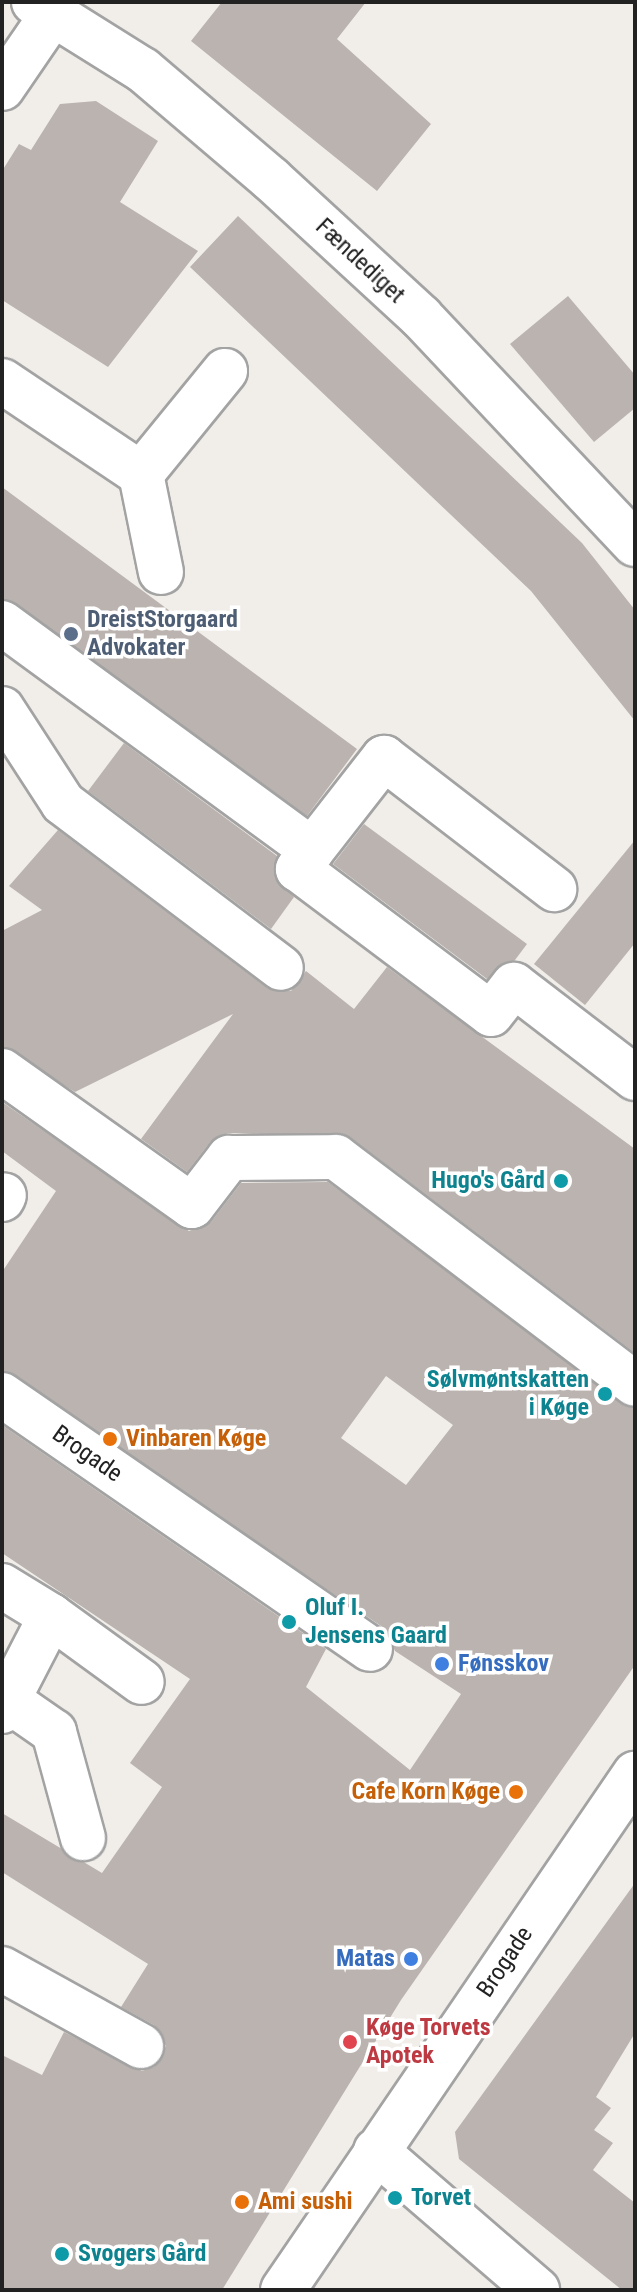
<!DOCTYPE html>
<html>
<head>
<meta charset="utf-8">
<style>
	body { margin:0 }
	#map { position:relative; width:637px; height:2292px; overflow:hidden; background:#f1eeea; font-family:"Roboto Condensed",sans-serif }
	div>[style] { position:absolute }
	.building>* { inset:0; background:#bbb3af }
	.roads { filter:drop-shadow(2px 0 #a3a3a3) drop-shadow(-2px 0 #a3a3a3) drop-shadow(0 2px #a3a3a3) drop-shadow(0 -2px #a3a3a3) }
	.minor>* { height:44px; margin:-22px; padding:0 22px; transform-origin:22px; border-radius:22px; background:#fff }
	.dots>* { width:22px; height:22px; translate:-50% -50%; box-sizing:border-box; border:4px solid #fff; border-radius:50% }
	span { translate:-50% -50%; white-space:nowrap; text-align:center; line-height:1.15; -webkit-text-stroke:7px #fff; paint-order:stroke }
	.street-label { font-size:24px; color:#222 }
	.service-label { font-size:24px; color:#4e5e75; font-weight:700 }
	.left { translate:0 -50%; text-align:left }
	.culture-label { font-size:24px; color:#0d838f; font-weight:700 }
	.right { translate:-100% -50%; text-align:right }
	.food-label { font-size:24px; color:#c56008; font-weight:700 }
	.shop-label { font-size:24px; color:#366cbe; font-weight:700 }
	.health-label { font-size:24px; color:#be3a42; font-weight:700 }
	.frame { position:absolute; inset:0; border:4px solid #222; pointer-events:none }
</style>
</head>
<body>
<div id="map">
	<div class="building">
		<i style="clip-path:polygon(222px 2px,366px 2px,337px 39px,431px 124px,377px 191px,191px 41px)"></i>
		<i style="clip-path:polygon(96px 101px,158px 141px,120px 202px,198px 251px,108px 367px,2px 300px,2px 171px,19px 144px,31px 150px,60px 104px)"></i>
		<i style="clip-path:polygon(238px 216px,582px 543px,635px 610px,635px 721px,531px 591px,190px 267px)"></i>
		<i style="clip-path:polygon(568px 296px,635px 375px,635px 408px,594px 442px,510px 344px)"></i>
		<i style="clip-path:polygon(2px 487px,357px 749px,307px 816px,2px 598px)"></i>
		<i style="clip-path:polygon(124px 743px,277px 856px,275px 878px,294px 897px,271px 929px,88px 791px)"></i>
		<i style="clip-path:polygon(364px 824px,527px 944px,515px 960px,487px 979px,333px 864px)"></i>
		<i style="clip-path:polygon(58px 830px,267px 988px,291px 991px,306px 971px,354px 1009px,387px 967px,635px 1149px,635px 1353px,350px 1137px,228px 1133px,210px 1142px,187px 1172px,141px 1139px,233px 1014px,75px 1092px,2px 1046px,2px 931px,42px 910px,9px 886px)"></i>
		<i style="clip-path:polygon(635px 840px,635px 943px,585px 1005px,534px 964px)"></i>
		<i style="clip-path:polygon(evenodd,2px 1102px,189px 1231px,211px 1222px,241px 1183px,328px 1182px,635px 1408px,635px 1665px,401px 2000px,222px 2290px,2px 2290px,2px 2055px,42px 2075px,64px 2032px,142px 2071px,154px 2067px,166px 2046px,154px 2025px,121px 2007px,148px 1964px,2px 1872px,2px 1813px,102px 1873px,162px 1787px,130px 1763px,190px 1679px,2px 1553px,2px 1425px,326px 1649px,306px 1687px,410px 1770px,461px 1694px,395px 1651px,384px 1628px,2px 1370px,2px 1272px,56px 1191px,2px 1151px,2px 1102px,386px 1376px,453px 1425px,406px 1485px,341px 1438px,386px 1376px)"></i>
		<i style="clip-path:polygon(635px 1883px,635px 2033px,596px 2097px,611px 2108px,594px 2130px,613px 2143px,593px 2170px,635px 2203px,635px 2290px,622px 2290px,459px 2159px,455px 2132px)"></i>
	</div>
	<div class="roads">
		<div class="minor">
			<i style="left:34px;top:2px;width:128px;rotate:32deg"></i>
			<i style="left:143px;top:70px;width:168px;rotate:40.4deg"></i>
			<i style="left:271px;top:179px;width:204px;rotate:42.6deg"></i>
			<i style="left:421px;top:317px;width:312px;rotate:46.7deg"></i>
			<i style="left:2px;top:88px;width:92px;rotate:-55.6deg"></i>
			<i style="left:2px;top:381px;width:167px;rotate:33.8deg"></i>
			<i style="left:141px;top:474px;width:100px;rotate:78.5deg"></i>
			<i style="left:141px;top:474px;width:133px;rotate:-50.8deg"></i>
			<i style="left:2px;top:623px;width:384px;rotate:36.2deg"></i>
			<i style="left:312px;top:850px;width:117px;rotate:-52deg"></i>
			<i style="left:384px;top:758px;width:215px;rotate:37.6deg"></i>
			<i style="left:2px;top:709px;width:112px;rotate:57deg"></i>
			<i style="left:63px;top:803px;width:273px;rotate:37.1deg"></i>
			<i style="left:312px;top:850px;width:24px;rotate:126deg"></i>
			<i style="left:298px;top:869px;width:241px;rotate:36.9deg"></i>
			<i style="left:491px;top:1014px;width:37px;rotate:-52deg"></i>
			<i style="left:514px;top:985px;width:153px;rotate:37.5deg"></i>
			<i style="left:2px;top:1071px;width:233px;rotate:35.4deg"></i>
			<i style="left:192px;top:1206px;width:61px;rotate:-52.4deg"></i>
			<i style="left:229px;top:1158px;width:107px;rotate:-0.5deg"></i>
			<i style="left:336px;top:1157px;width:375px;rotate:37.2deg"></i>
			<i style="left:2px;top:1199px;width:4px;rotate:-63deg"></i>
			<i style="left:2px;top:1395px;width:447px;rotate:34.6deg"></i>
			<i style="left:2px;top:1586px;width:57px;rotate:31.5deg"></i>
			<i style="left:51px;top:1616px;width:107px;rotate:117.3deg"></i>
			<i style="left:51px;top:1616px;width:112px;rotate:36deg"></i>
			<i style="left:8px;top:1700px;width:56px;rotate:34.8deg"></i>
			<i style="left:54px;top:1732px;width:110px;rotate:74.7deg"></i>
			<i style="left:2px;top:1969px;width:159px;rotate:29deg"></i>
			<i style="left:376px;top:2151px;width:213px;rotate:40.8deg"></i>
			<i style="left:283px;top:2290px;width:625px;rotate:-55.7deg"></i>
		</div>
	</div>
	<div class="dots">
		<i style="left:71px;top:634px;background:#5c6f8a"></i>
		<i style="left:561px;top:1181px;background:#0f9aa8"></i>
		<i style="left:605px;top:1394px;background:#0f9aa8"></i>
		<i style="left:110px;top:1439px;background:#e8710a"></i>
		<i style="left:289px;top:1622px;background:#0f9aa8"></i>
		<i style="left:442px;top:1664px;background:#3f7fe0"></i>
		<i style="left:516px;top:1792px;background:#e8710a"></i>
		<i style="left:411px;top:1959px;background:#3f7fe0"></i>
		<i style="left:350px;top:2042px;background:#e0444e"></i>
		<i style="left:395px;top:2198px;background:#0f9aa8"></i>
		<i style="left:242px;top:2202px;background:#e8710a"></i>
		<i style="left:62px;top:2254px;background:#0f9aa8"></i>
	</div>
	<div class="street-label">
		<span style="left:360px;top:261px;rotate:43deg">Fændediget</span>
		<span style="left:87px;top:1454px;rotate:35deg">Brogade</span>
		<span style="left:505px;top:1962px;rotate:-56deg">Brogade</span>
	</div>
	<div class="service-label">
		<span class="left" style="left:87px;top:634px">DreistStorgaard<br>Advokater</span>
	</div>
	<div class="culture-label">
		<span class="right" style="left:545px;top:1181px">Hugo's Gård</span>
		<span class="right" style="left:589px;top:1394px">Sølvmøntskatten<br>i Køge</span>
		<span class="left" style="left:305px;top:1622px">Oluf I.<br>Jensens Gaard</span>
		<span class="left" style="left:411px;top:2198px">Torvet</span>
		<span class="left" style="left:78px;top:2254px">Svogers Gård</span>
	</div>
	<div class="food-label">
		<span class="left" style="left:126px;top:1439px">Vinbaren Køge</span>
		<span class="right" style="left:500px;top:1792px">Cafe Korn Køge</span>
		<span class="left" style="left:258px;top:2202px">Ami sushi</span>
	</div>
	<div class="shop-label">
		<span class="left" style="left:458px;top:1664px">Fønsskov</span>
		<span class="right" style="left:395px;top:1959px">Matas</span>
	</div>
	<div class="health-label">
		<span class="left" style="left:366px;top:2042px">Køge Torvets<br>Apotek</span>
	</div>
	<div class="frame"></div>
</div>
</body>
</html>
